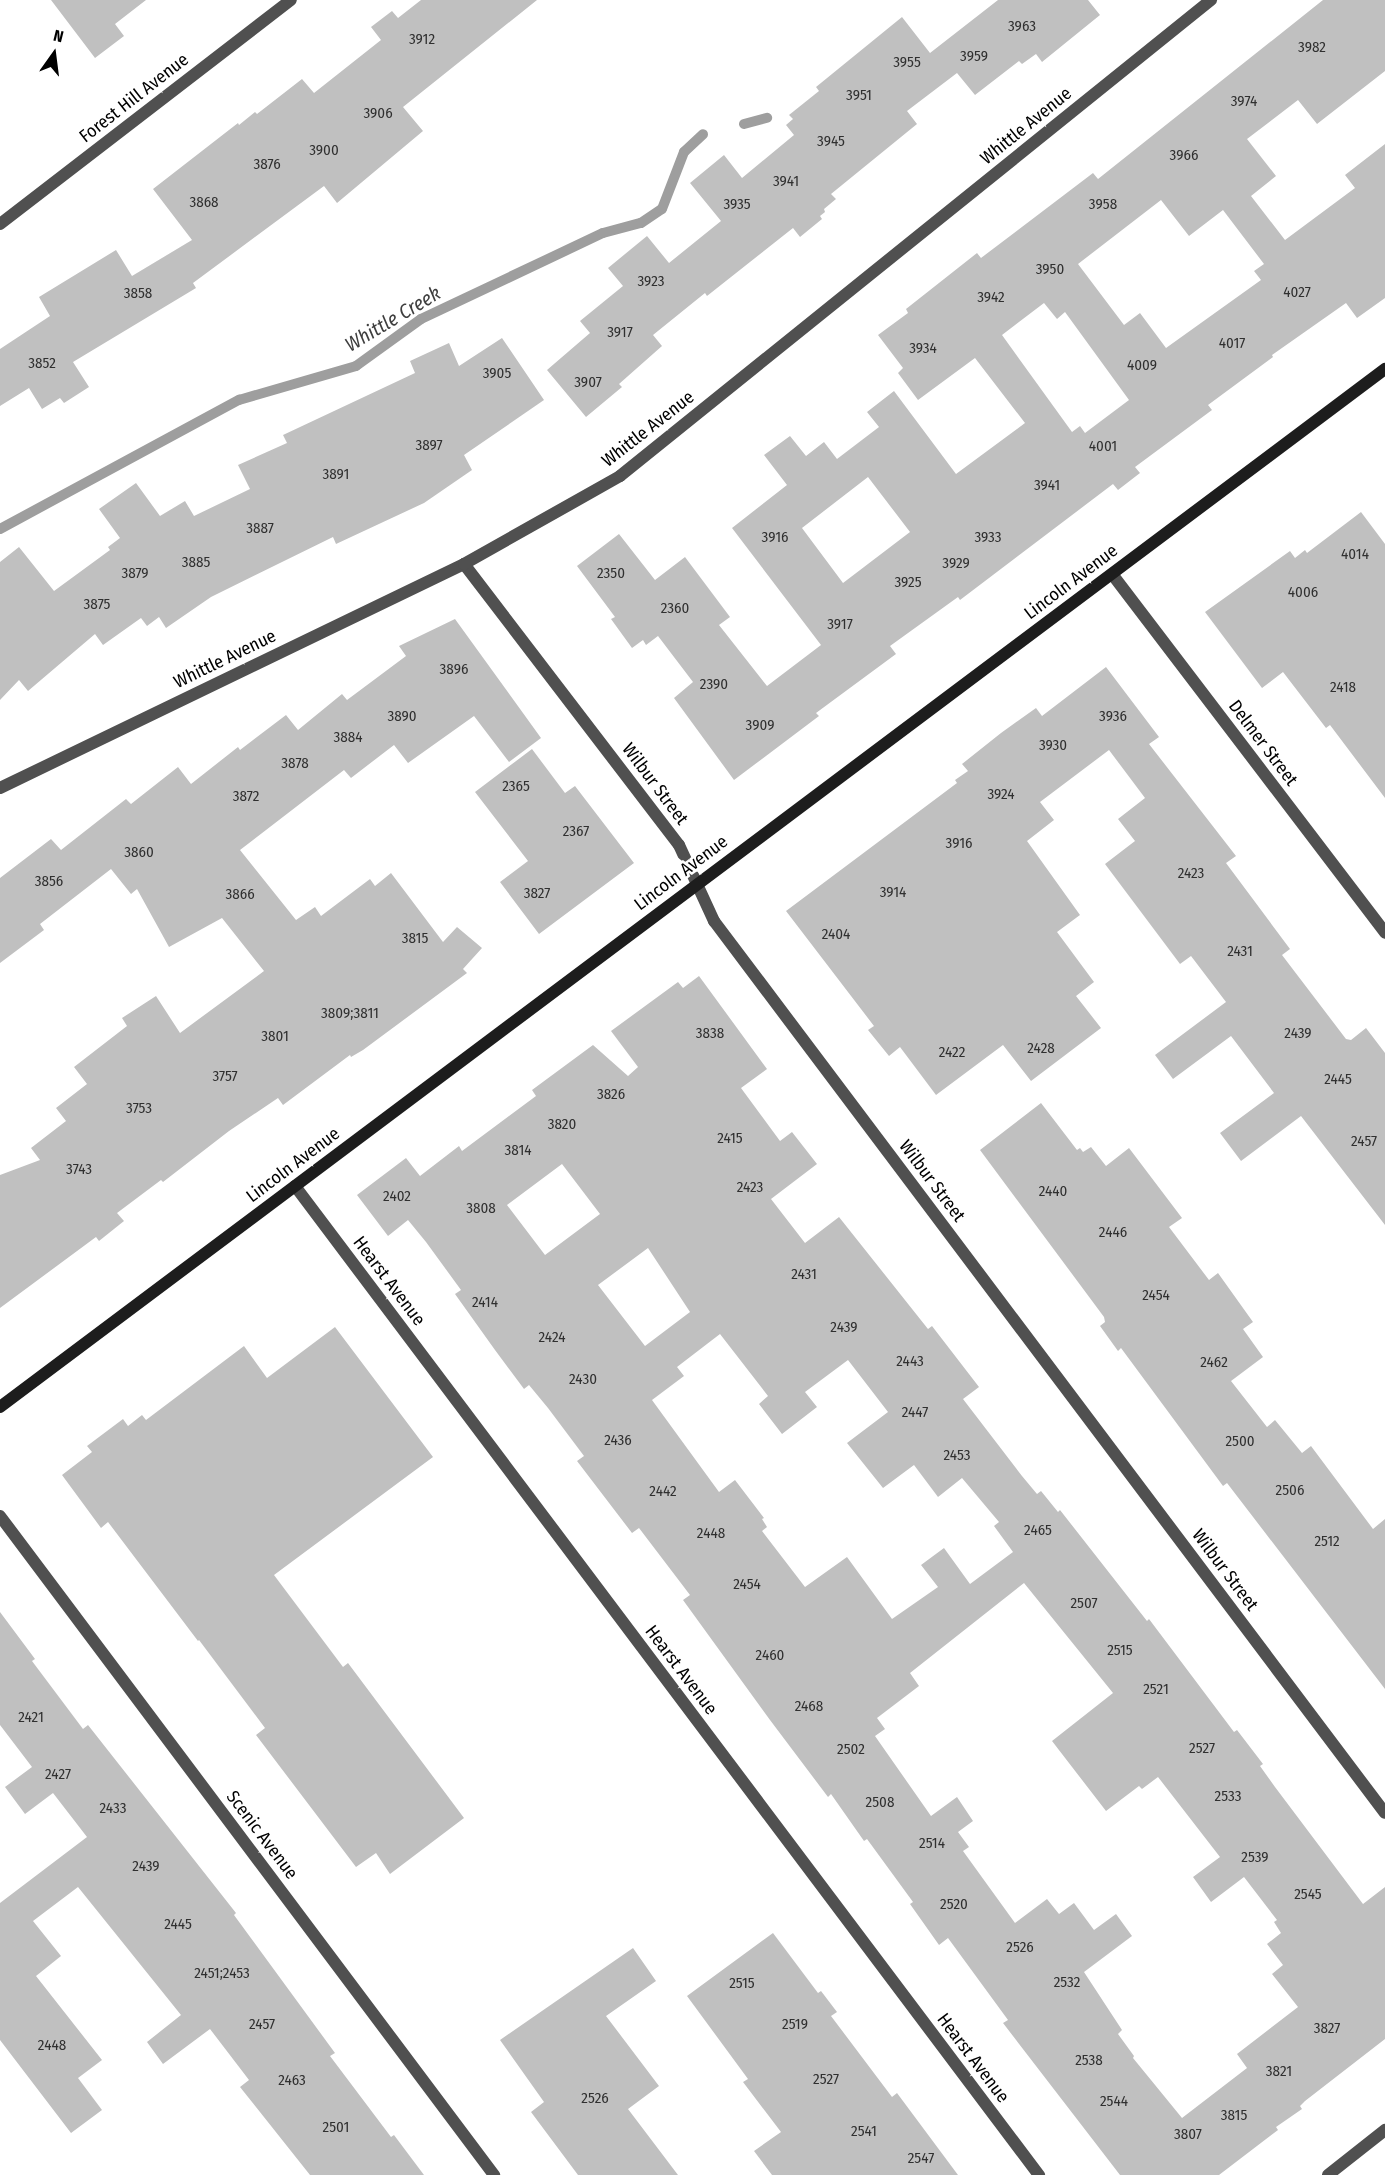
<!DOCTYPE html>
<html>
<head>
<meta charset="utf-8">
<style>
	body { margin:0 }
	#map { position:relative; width:1385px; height:2175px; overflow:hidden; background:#fff; font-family:"Fira Sans Condensed",sans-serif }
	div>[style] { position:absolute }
	.stream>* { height:10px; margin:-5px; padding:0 5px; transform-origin:5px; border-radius:5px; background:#9e9e9e }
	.building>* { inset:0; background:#c0c0c0 }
	.minor>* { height:12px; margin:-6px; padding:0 6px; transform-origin:6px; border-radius:6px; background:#505050 }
	.secondary>* { height:12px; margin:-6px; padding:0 6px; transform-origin:6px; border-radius:6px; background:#1d1d1d }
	span { translate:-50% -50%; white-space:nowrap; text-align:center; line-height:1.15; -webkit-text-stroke:5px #fff; paint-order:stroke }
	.number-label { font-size:15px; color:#303030 }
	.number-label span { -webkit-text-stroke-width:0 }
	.street-label { font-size:18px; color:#000 }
	.water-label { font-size:20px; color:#3f3f3f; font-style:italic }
	.north { position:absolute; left:24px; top:24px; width:60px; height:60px; -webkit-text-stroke:4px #fff; paint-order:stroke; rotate:14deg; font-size:16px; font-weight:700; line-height:24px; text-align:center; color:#000 }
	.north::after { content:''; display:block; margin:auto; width:21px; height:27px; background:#000; clip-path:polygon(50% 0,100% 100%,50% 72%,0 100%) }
</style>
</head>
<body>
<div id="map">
	<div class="stream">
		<i style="left:744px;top:124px;width:24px;rotate:-15deg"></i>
		<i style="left:0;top:529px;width:272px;rotate:-28.4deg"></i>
		<i style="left:239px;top:400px;width:122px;rotate:-16.2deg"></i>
		<i style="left:356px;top:366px;width:80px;rotate:-35.9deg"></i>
		<i style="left:421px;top:319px;width:201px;rotate:-25.3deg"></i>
		<i style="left:603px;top:233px;width:39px;rotate:-15deg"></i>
		<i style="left:641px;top:223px;width:25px;rotate:-34deg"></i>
		<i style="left:662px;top:209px;width:61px;rotate:-68.9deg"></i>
		<i style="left:684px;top:152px;width:26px;rotate:-43deg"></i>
	</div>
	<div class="building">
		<i style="clip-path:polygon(51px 0,146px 0,115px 24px,124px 36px,95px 58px)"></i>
		<i style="clip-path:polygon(421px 0,537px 0,403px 107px,423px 131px,337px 203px,324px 186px,193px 283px,196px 288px,73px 362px,89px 387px,64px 403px,60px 398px,42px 409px,29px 388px,0 406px,0 349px,50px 316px,39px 297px,116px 250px,132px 276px,192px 240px,153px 189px,238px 123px,239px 125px,255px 112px,257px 114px,302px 79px,314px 93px,381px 40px,371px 27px,392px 11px,398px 18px)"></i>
		<i style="clip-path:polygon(998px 0,1088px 0,1100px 15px,1042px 62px,1036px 54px,1022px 64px,1019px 61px,975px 95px,957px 73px,907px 111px,917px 124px,831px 194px,836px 199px,824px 209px,825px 212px,820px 216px,822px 219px,800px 237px,793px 228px,707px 296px,705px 293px,653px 335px,662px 346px,619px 384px,622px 387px,586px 417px,547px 370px,590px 333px,580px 321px,623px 286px,608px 268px,647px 236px,669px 263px,721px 221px,690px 183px,724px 155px,742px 178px,794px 135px,786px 125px,793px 119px,789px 115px,819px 91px,816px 87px,902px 17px,930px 53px)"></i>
		<i style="clip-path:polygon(evenodd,1323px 0,1385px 0,1385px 71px,1317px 124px,1298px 100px,1247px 139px,1276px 176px,1251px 196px,1285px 240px,1355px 188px,1345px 175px,1385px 144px,1385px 298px,1357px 318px,1346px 303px,1272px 355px,1273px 357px,1208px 405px,1212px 410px,1135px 467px,1140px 473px,1118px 490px,1113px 484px,960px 600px,958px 597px,890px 646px,896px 654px,816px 713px,819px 716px,734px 780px,674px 698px,693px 682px,658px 636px,646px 645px,643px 640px,632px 648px,611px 619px,615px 617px,577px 566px,619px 534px,655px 580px,685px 557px,730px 617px,719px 625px,767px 686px,821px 645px,732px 528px,787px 485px,764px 455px,790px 436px,806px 456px,824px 442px,837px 459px,879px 427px,867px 412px,894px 391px,956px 474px,1025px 423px,975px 358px,918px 400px,898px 373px,903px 368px,878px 335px,908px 313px,906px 309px,977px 253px,981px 258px,1093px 173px,1098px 179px,1323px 0,1161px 200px,1189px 236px,1223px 210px,1264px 264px,1254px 271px,1261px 280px,1166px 348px,1140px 313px,1124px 325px,1078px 264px,1161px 200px,1323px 0,1044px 303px,1057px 319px,1065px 312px,1129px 400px,1085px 433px,1080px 426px,1072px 432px,1002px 335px,1044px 303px,1323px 0,868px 477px,910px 532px,843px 583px,802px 528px,868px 477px)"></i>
		<i style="clip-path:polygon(502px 338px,544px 400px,464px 455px,472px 470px,424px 503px,336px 544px,333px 537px,211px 597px,166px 628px,159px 617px,147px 626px,141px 618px,103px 645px,95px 634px,28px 691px,19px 680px,0 700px,0 562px,19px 547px,54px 591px,110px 550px,108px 547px,120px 538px,99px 509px,136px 483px,160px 516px,185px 501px,194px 516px,250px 489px,238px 465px,287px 443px,283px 435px,415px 373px,410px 361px,449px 343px,459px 366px)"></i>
		<i style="clip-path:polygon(1361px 512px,1385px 544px,1385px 798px,1330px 725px,1326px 728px,1283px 672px,1262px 688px,1205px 612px,1290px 551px,1295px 558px,1305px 550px,1307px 553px)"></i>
		<i style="clip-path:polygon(455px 619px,541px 738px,509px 762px,474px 716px,408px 763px,394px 745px,351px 778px,344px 770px,240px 850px,296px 920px,315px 907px,321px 916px,370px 879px,375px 886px,391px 873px,443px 942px,457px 927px,482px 948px,463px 969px,467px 973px,363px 1050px,351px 1057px,350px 1055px,283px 1105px,278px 1098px,229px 1131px,163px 1182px,161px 1180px,117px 1213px,124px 1221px,99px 1241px,96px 1237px,0 1308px,0 1175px,40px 1160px,31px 1148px,66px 1121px,56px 1108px,87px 1084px,74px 1067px,127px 1026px,122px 1018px,156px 996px,180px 1033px,264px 971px,222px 918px,169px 947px,137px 889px,131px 894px,111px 869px,40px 924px,44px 930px,0 963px,0 878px,51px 839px,61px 850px,126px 799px,131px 804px,178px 767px,191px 784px,238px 747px,240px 750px,286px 715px,298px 730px,342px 694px,347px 700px,406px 656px,399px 646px)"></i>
		<i style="clip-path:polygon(1106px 667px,1159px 737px,1149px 744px,1236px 856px,1226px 863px,1290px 949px,1282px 955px,1346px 1039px,1351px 1040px,1366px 1028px,1385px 1053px,1385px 1225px,1301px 1116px,1241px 1161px,1220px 1133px,1274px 1093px,1231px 1036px,1173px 1079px,1155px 1055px,1226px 1002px,1191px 956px,1180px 964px,1105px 864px,1135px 841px,1118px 819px,1145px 798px,1109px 750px,1040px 802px,1054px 820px,1027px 841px,1080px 915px,1057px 932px,1094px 982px,1076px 996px,1101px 1028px,1031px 1081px,1003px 1045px,936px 1095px,900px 1047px,889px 1056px,868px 1030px,874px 1026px,786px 911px,957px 783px,955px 780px,968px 771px,962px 764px,1001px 733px,1036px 708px,1042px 716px)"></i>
		<i style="clip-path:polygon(532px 749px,565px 793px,575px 786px,634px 863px,539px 934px,500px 882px,528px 861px,475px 792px)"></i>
		<i style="clip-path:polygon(evenodd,699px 976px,767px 1069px,741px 1088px,780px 1141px,792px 1132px,817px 1164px,771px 1199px,805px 1243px,839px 1217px,928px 1329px,932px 1326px,979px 1387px,963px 1399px,1022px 1476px,1037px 1494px,1041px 1491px,1058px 1512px,1060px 1510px,1147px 1621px,1149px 1619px,1234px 1732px,1237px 1730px,1263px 1764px,1260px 1766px,1275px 1787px,1363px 1904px,1385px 1887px,1385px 2039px,1305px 2101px,1300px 2106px,1302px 2109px,1276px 2127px,1278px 2130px,1219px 2175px,1120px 2175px,1003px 2023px,1008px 2020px,948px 1938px,939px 1945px,910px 1904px,913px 1902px,867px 1839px,864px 1841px,831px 1794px,828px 1797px,770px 1720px,683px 1600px,690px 1595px,639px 1528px,632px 1533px,577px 1461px,584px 1456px,548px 1408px,529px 1385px,524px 1389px,495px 1350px,455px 1294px,461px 1290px,426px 1242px,408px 1220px,388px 1236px,357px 1195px,406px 1158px,420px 1176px,459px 1146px,462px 1151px,536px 1096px,532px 1090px,593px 1045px,628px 1076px,638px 1067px,611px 1031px,678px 982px,683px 988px,699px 976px,562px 1164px,600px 1214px,545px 1255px,507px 1205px,562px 1164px,699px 976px,648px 1248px,690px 1312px,645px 1346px,598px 1285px,648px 1248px,699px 976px,720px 1334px,768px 1396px,759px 1404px,782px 1434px,817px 1407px,805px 1392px,848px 1360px,888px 1412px,847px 1443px,883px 1488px,914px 1465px,938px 1497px,962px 1478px,999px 1522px,994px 1526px,1013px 1552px,970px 1584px,944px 1548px,921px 1565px,938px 1587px,892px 1619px,847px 1557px,805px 1587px,762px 1531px,767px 1527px,762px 1519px,764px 1518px,735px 1480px,719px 1492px,652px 1400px,684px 1376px,677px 1367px,720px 1334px,699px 976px,1024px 1583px,1113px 1693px,1052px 1741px,1106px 1811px,1139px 1786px,1142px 1789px,1158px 1777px,1220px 1857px,1193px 1877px,1211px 1902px,1244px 1877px,1277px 1920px,1274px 1922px,1281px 1933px,1267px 1944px,1283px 1965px,1272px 1974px,1298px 2007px,1237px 2054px,1247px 2068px,1182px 2118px,1133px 2058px,1134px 2056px,1118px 2034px,1122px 2030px,1084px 1972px,1132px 1936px,1116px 1914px,1094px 1930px,1074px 1903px,1059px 1914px,1047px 1899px,1015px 1923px,963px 1851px,969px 1847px,958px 1832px,973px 1821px,957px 1797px,931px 1816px,875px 1736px,885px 1729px,877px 1718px,919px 1686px,910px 1673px,1024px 1583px)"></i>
		<i style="clip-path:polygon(1041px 1103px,1077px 1150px,1080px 1148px,1083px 1152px,1091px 1147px,1106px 1166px,1129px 1148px,1182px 1218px,1169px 1227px,1209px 1280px,1218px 1273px,1253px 1322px,1243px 1329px,1263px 1357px,1231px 1381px,1267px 1427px,1275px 1420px,1302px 1453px,1311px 1446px,1373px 1529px,1385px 1519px,1385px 1689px,1227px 1483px,1223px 1486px,1121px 1348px,1118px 1351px,1100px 1326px,1105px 1322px,1104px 1317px,980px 1150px)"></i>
		<i style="clip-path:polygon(335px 1327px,433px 1457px,274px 1575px,343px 1667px,348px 1663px,464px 1818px,390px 1874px,376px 1853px,356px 1867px,256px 1735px,265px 1728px,199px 1640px,198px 1641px,108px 1522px,101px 1528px,62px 1475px,92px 1452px,87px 1446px,123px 1419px,128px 1426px,142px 1415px,146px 1420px,244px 1346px,267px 1378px)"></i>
		<i style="clip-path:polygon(0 1612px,35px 1659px,32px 1661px,83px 1729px,88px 1725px,236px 1913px,234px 1915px,335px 2053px,330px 2056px,391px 2137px,394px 2135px,424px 2175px,310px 2175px,240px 2087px,249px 2080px,210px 2029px,163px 2064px,147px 2042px,181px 2015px,78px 1887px,33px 1921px,61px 1956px,36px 1976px,102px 2060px,78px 2078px,102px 2110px,71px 2133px,0 2040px,0 1903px,87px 1837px,53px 1793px,25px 1814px,5px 1787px,32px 1767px,0 1725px)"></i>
		<i style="clip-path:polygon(773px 1933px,818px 1993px,821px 1991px,837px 2012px,831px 2016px,892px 2097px,897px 2093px,958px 2175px,772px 2175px,754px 2151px,781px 2132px,743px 2082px,748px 2079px,687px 1996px)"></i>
		<i style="clip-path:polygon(633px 1948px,656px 1981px,606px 2016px,659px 2086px,628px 2109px,678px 2175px,578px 2175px,531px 2112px,544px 2102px,500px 2040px)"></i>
	</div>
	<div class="minor">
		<i style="left:0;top:224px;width:367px;rotate:-37.6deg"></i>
		<i style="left:464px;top:564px;width:354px;rotate:52.6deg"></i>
		<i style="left:679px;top:845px;width:84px;rotate:65.3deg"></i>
		<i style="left:714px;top:921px;width:1116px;rotate:53.05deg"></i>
		<i style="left:1112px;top:574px;width:451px;rotate:52.7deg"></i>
		<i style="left:0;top:788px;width:515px;rotate:-25.77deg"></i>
		<i style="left:464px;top:564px;width:179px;rotate:-29.4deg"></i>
		<i style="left:620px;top:476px;width:759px;rotate:-38.85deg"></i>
		<i style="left:295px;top:1186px;width:1238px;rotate:53.05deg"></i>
		<i style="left:0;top:1516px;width:824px;rotate:53.14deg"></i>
		<i style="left:1328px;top:2175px;width:73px;rotate:-38.3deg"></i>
	</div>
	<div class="secondary">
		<i style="left:0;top:1407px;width:1731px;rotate:-36.85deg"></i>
	</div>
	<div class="number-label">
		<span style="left:1022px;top:27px">3963</span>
		<span style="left:422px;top:40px">3912</span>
		<span style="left:1312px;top:48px">3982</span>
		<span style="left:974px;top:57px">3959</span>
		<span style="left:907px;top:63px">3955</span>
		<span style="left:859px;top:96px">3951</span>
		<span style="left:1244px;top:102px">3974</span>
		<span style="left:378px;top:114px">3906</span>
		<span style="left:831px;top:142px">3945</span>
		<span style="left:324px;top:151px">3900</span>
		<span style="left:1184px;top:156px">3966</span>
		<span style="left:267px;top:165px">3876</span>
		<span style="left:786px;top:182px">3941</span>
		<span style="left:204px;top:203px">3868</span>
		<span style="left:737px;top:205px">3935</span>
		<span style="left:1103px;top:205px">3958</span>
		<span style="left:1050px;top:270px">3950</span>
		<span style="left:651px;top:282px">3923</span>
		<span style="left:1297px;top:293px">4027</span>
		<span style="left:138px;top:294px">3858</span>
		<span style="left:991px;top:298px">3942</span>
		<span style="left:620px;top:333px">3917</span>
		<span style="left:1232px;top:344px">4017</span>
		<span style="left:923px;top:349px">3934</span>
		<span style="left:42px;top:364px">3852</span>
		<span style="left:1142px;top:366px">4009</span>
		<span style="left:497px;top:374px">3905</span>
		<span style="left:588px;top:383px">3907</span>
		<span style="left:429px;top:446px">3897</span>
		<span style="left:1103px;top:447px">4001</span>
		<span style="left:336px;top:475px">3891</span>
		<span style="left:1047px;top:486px">3941</span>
		<span style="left:260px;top:529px">3887</span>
		<span style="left:775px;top:538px">3916</span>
		<span style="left:988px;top:538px">3933</span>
		<span style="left:1355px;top:555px">4014</span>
		<span style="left:196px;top:563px">3885</span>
		<span style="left:956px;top:564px">3929</span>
		<span style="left:135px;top:574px">3879</span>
		<span style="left:611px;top:574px">2350</span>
		<span style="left:908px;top:583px">3925</span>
		<span style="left:1303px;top:593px">4006</span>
		<span style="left:97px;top:605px">3875</span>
		<span style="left:675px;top:609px">2360</span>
		<span style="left:840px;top:625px">3917</span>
		<span style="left:454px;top:670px">3896</span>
		<span style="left:714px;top:685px">2390</span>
		<span style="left:1343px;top:688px">2418</span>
		<span style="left:402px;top:717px">3890</span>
		<span style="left:1113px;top:717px">3936</span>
		<span style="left:760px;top:726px">3909</span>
		<span style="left:348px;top:738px">3884</span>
		<span style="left:1053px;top:746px">3930</span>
		<span style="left:295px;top:764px">3878</span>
		<span style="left:516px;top:787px">2365</span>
		<span style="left:1001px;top:795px">3924</span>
		<span style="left:246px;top:797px">3872</span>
		<span style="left:576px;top:832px">2367</span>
		<span style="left:959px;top:844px">3916</span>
		<span style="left:139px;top:853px">3860</span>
		<span style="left:1191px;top:874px">2423</span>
		<span style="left:49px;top:882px">3856</span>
		<span style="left:893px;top:893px">3914</span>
		<span style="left:537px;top:894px">3827</span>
		<span style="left:240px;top:895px">3866</span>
		<span style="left:836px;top:935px">2404</span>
		<span style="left:415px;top:939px">3815</span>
		<span style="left:1240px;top:952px">2431</span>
		<span style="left:350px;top:1014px">3809;3811</span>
		<span style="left:710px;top:1034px">3838</span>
		<span style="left:1298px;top:1034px">2439</span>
		<span style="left:275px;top:1037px">3801</span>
		<span style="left:1041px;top:1049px">2428</span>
		<span style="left:952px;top:1053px">2422</span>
		<span style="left:225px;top:1077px">3757</span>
		<span style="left:1338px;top:1080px">2445</span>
		<span style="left:611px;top:1095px">3826</span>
		<span style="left:139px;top:1109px">3753</span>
		<span style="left:562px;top:1125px">3820</span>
		<span style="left:730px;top:1139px">2415</span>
		<span style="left:1364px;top:1142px">2457</span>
		<span style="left:518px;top:1151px">3814</span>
		<span style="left:79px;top:1170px">3743</span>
		<span style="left:750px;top:1188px">2423</span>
		<span style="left:1053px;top:1192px">2440</span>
		<span style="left:397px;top:1197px">2402</span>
		<span style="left:481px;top:1209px">3808</span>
		<span style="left:1113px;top:1233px">2446</span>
		<span style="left:804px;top:1275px">2431</span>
		<span style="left:1156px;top:1296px">2454</span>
		<span style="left:485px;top:1303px">2414</span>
		<span style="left:844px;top:1328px">2439</span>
		<span style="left:552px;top:1338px">2424</span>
		<span style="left:910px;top:1362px">2443</span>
		<span style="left:1214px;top:1363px">2462</span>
		<span style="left:583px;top:1380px">2430</span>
		<span style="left:915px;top:1413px">2447</span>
		<span style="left:618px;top:1441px">2436</span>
		<span style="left:1240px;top:1442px">2500</span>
		<span style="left:957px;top:1456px">2453</span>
		<span style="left:1290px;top:1491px">2506</span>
		<span style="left:663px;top:1492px">2442</span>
		<span style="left:1038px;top:1531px">2465</span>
		<span style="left:711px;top:1534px">2448</span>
		<span style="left:1327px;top:1542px">2512</span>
		<span style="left:747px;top:1585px">2454</span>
		<span style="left:1084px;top:1604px">2507</span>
		<span style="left:1120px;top:1651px">2515</span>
		<span style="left:770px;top:1656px">2460</span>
		<span style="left:1156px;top:1690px">2521</span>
		<span style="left:809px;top:1707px">2468</span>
		<span style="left:31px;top:1718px">2421</span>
		<span style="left:1202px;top:1749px">2527</span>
		<span style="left:851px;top:1750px">2502</span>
		<span style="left:58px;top:1775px">2427</span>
		<span style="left:1228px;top:1797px">2533</span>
		<span style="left:880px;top:1803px">2508</span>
		<span style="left:113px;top:1809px">2433</span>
		<span style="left:932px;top:1844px">2514</span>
		<span style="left:1255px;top:1858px">2539</span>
		<span style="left:146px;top:1867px">2439</span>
		<span style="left:1308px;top:1895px">2545</span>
		<span style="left:954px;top:1905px">2520</span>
		<span style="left:178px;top:1925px">2445</span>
		<span style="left:1020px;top:1948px">2526</span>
		<span style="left:222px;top:1974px">2451;2453</span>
		<span style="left:1067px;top:1983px">2532</span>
		<span style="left:742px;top:1984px">2515</span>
		<span style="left:262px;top:2025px">2457</span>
		<span style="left:795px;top:2025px">2519</span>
		<span style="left:1327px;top:2029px">3827</span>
		<span style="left:52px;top:2046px">2448</span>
		<span style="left:1089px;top:2061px">2538</span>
		<span style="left:1279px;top:2072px">3821</span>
		<span style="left:826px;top:2080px">2527</span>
		<span style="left:292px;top:2081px">2463</span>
		<span style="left:595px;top:2099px">2526</span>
		<span style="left:1114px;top:2102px">2544</span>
		<span style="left:1234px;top:2116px">3815</span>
		<span style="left:336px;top:2128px">2501</span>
		<span style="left:864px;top:2132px">2541</span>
		<span style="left:1188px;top:2135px">3807</span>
		<span style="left:921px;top:2159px">2547</span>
	</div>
	<div class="street-label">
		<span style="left:134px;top:98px;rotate:-38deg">Forest Hill Avenue</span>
		<span style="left:1026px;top:126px;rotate:-39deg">Whittle Avenue</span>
		<span style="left:648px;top:429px;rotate:-38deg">Whittle Avenue</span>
		<span style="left:1071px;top:582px;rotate:-37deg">Lincoln Avenue</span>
		<span style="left:225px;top:659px;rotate:-26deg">Whittle Avenue</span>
		<span style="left:1263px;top:743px;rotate:53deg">Delmer Street</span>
		<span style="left:655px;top:784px;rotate:53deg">Wilbur Street</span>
		<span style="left:681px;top:873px;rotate:-37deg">Lincoln Avenue</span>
		<span style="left:293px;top:1165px;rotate:-37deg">Lincoln Avenue</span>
		<span style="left:932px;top:1181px;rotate:53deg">Wilbur Street</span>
		<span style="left:389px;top:1281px;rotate:53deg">Hearst Avenue</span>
		<span style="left:1225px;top:1570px;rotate:53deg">Wilbur Street</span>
		<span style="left:681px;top:1670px;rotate:53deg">Hearst Avenue</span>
		<span style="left:262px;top:1835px;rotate:53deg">Scenic Avenue</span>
		<span style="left:973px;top:2058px;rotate:53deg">Hearst Avenue</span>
	</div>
	<div class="water-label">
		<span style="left:393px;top:319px;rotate:-31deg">Whittle Creek</span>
	</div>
	<div class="north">N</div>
</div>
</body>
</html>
